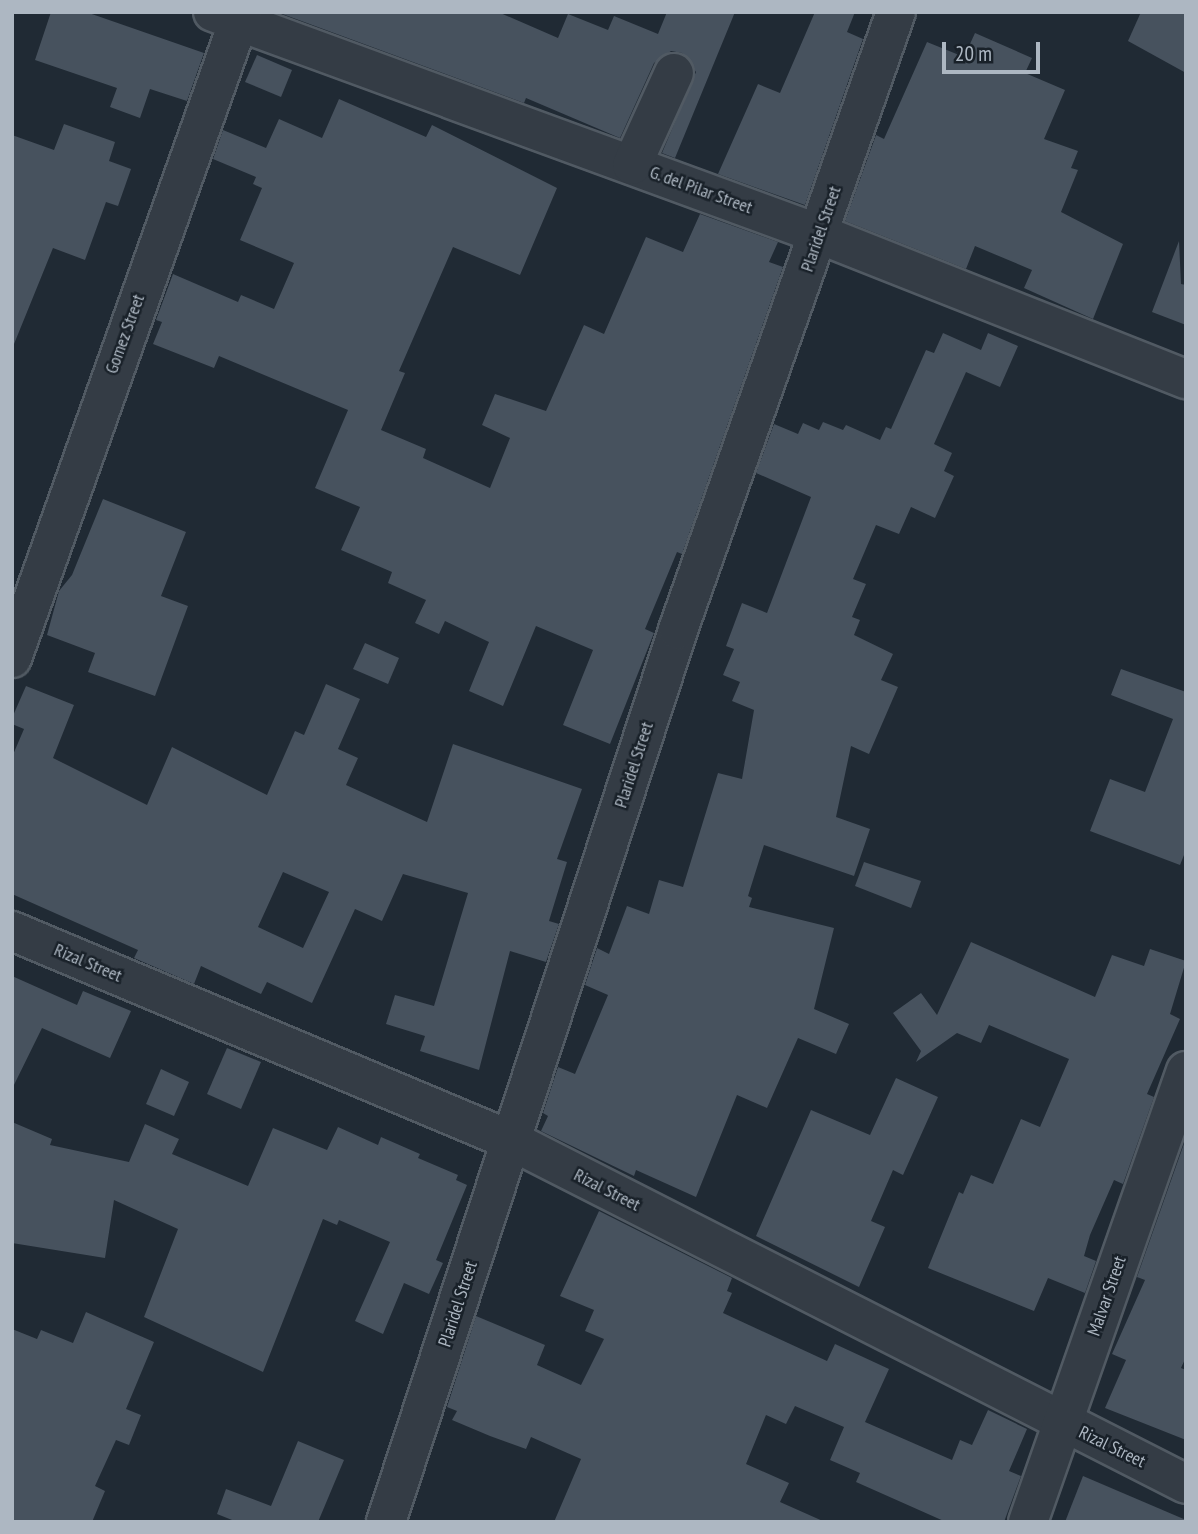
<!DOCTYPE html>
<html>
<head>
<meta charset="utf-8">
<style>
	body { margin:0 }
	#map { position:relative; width:1198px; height:1534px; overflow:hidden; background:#202a34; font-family:"PT Sans Narrow",sans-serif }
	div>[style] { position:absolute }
	.building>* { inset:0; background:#47525e }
	.roads { filter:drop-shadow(2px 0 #515a63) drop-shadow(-2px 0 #515a63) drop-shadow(0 2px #515a63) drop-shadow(0 -2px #515a63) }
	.minor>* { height:38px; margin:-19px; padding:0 19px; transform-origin:19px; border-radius:19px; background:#343c45 }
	span { translate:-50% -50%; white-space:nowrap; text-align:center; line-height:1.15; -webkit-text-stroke:5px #192129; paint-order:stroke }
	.street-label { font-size:18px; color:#adb7c2 }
	.frame { position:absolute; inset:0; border:14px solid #adb7c2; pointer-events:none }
	.scale { position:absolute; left:942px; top:42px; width:98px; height:32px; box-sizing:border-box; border:4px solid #adb7c2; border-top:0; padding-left:9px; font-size:21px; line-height:24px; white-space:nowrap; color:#adb7c2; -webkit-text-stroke:5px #192129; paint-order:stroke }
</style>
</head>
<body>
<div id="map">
	<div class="building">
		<i style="clip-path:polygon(51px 12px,86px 12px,204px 53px,187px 101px,150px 89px,140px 118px,110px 107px,117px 88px,35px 60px)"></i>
		<i style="clip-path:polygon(277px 12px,498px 12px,558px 38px,568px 14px,608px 30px,614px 16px,658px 34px,667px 12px,735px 12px,675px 158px,662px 153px,696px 72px,682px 53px,671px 51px,654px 63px,620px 138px,526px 98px,524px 103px)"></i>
		<i style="clip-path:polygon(815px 12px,855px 12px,847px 32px,863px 39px,805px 205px,718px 174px,758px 84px,780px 93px)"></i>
		<i style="clip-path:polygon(1141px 12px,1186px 12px,1186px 73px,1128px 41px)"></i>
		<i style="clip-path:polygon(975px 33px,1032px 58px,1025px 73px,1065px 90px,1044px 139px,1078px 151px,1071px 168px,1078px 170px,1061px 212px,1123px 244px,1093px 319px,1024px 288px,1032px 270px,975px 246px,966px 269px,845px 221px,876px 135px,884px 139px,927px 42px,964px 57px)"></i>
		<i style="clip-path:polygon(257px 55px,292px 70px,281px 97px,245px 82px)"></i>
		<i style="clip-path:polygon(339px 99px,426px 137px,432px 125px,557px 188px,520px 275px,453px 247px,399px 371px,405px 373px,381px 430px,426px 449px,423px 458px,490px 488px,510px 438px,482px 425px,495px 394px,546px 411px,584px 325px,604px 334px,646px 237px,683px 252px,700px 214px,778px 242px,769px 262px,783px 267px,682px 554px,677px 552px,645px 629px,654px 633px,610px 744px,563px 725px,593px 650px,536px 626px,503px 706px,469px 691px,489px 642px,445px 621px,439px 634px,415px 623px,426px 600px,388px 583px,392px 572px,341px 550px,360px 507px,315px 488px,348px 410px,219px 356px,214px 368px,153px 344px,162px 322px,156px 320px,173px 274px,238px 302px,241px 295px,274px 309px,294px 263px,240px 240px,262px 188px,253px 184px,256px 177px,213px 159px,223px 130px,266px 148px,279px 119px,322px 138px)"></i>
		<i style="clip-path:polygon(64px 124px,115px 142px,109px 161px,131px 169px,118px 206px,106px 202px,85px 260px,53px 248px,12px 349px,12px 135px,54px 150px)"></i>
		<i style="clip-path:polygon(1179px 241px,1181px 284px,1186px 285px,1186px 325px,1152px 312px)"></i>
		<i style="clip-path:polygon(943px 333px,981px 350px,988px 333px,1018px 346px,1000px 387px,966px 372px,934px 444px,952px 453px,944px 471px,954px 476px,935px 518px,911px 507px,899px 534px,876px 525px,853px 579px,866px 584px,852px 617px,860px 620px,854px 635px,893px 654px,881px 680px,898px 687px,869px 754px,851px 746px,836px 817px,870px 829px,854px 876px,764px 845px,748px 896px,752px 898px,749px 907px,834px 928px,814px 1009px,849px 1024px,836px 1054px,798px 1038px,767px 1108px,737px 1095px,696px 1197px,636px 1170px,634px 1176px,541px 1131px,548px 1116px,543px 1113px,558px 1067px,575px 1074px,608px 995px,585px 985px,597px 948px,609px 954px,627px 906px,649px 914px,659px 880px,683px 887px,718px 773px,742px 779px,754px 710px,732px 701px,740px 682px,723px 675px,734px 649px,726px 646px,742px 603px,767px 613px,811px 497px,756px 473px,774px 424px,798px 434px,803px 423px,819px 430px,823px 422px,843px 430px,846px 425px,880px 440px,886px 427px,891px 429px,926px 350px,934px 353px)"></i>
		<i style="clip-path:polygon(103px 499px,186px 532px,161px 596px,188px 606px,155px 696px,88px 672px,95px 653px,47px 635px,59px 591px,72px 575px)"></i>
		<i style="clip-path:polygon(365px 643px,399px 658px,388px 684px,353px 669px)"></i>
		<i style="clip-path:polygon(1121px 669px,1186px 692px,1186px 850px,1180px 865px,1090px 831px,1110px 779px,1145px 792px,1173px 719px,1111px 695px)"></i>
		<i style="clip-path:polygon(evenodd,326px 684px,360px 699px,338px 749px,358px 758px,346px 785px,427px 822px,453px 744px,582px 789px,557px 859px,567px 862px,549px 921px,559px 924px,546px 962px,510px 951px,479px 1070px,420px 1051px,425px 1036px,386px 1024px,395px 995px,434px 1006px,468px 893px,403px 874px,382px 921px,355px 909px,312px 1003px,267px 982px,261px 994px,201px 966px,194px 984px,134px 958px,138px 950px,12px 894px,12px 757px,24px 729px,12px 724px,12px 718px,26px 686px,74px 705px,53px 758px,147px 805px,172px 747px,267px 795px,295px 731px,304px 735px,326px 684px,283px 872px,329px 892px,303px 948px,258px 927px,283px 872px)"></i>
		<i style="clip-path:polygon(864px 862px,921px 881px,911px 908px,855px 886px)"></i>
		<i style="clip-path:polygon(971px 942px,1095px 997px,1112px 955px,1144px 966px,1150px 949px,1186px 961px,1170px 1014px,1180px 1019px,1147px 1094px,1154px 1097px,1123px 1184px,1114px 1180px,1090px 1235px,1084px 1256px,1096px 1261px,1085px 1293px,1048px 1278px,1034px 1311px,928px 1268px,959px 1192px,963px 1194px,971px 1175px,993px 1184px,1021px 1119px,1040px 1127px,1069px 1059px,989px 1025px,981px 1043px,957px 1033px,916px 1062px,921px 1051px,893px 1013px,921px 993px,937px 1015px)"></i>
		<i style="clip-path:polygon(12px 976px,77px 1005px,83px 991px,131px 1011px,110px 1058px,42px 1028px,12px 1089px)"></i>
		<i style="clip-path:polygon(227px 1048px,261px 1062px,241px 1109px,207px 1094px)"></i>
		<i style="clip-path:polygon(161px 1069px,189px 1082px,174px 1116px,146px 1104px)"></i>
		<i style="clip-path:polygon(896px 1078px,938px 1097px,903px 1175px,893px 1170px,871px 1221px,885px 1227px,859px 1287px,756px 1236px,811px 1110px,870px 1135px)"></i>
		<i style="clip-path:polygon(12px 1122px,52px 1139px,50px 1145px,129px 1162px,145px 1124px,179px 1139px,172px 1154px,248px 1186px,273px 1128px,327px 1150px,338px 1127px,378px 1145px,381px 1137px,420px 1154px,418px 1158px,458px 1175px,456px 1180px,467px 1185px,436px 1260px,443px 1263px,429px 1294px,404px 1283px,383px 1334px,355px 1321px,390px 1242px,339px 1220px,337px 1225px,323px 1219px,263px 1372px,144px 1317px,178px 1229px,114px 1200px,105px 1258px,12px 1243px)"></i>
		<i style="clip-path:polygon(1186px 1138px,1186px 1357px,1181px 1368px,1186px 1370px,1186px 1440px,1105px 1408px,1126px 1360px,1112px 1354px,1145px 1280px,1137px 1277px)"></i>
		<i style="clip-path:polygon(599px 1211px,732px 1278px,727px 1291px,732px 1293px,723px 1313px,827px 1361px,835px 1344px,889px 1369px,865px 1422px,952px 1460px,960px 1440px,972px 1445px,988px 1410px,1027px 1429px,1009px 1471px,1021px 1476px,1004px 1522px,946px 1522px,856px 1482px,860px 1473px,830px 1460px,844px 1427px,795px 1406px,786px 1424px,766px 1415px,746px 1464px,789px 1483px,780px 1502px,825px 1522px,554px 1522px,581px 1459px,531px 1437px,526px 1449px,490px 1436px,452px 1420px,457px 1411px,447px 1407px,476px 1316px,545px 1345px,537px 1365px,581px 1385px,604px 1339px,585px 1331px,594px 1310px,560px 1296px)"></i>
		<i style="clip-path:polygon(86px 1312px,154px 1342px,126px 1409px,141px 1415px,129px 1445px,116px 1440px,95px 1486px,105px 1491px,92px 1522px,12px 1522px,12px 1329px,37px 1339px,41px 1330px,73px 1343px)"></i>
		<i style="clip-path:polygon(298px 1441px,344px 1460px,318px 1522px,237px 1522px,217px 1514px,226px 1489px,271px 1506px)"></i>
		<i style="clip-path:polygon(1083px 1476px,1186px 1520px,1186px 1522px,1065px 1522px)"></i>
	</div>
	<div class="roads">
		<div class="minor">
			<i style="left:213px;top:12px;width:645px;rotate:20.12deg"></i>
			<i style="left:819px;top:234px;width:395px;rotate:21.6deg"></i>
			<i style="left:632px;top:165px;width:101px;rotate:-65.5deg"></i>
			<i style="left:12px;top:658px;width:686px;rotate:-70.4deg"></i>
			<i style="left:12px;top:931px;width:542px;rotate:22.78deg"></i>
			<i style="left:512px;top:1141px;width:756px;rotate:26.97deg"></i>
			<i style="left:386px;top:1522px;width:939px;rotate:-71.87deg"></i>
			<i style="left:678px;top:630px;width:655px;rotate:-70.57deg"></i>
			<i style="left:1028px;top:1522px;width:478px;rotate:-70.7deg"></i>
		</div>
	</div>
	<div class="street-label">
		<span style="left:701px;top:190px;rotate:20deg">G. del Pilar Street</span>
		<span style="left:821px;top:229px;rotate:-71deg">Plaridel Street</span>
		<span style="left:125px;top:334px;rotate:-70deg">Gomez Street</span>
		<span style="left:634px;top:765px;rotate:-72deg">Plaridel Street</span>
		<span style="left:88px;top:963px;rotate:23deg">Rizal Street</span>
		<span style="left:607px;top:1190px;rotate:27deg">Rizal Street</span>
		<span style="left:1107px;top:1296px;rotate:-71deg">Malvar Street</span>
		<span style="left:458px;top:1304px;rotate:-72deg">Plaridel Street</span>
		<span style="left:1112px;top:1447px;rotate:26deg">Rizal Street</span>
	</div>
	<div class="frame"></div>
	<div class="scale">20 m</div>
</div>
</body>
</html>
